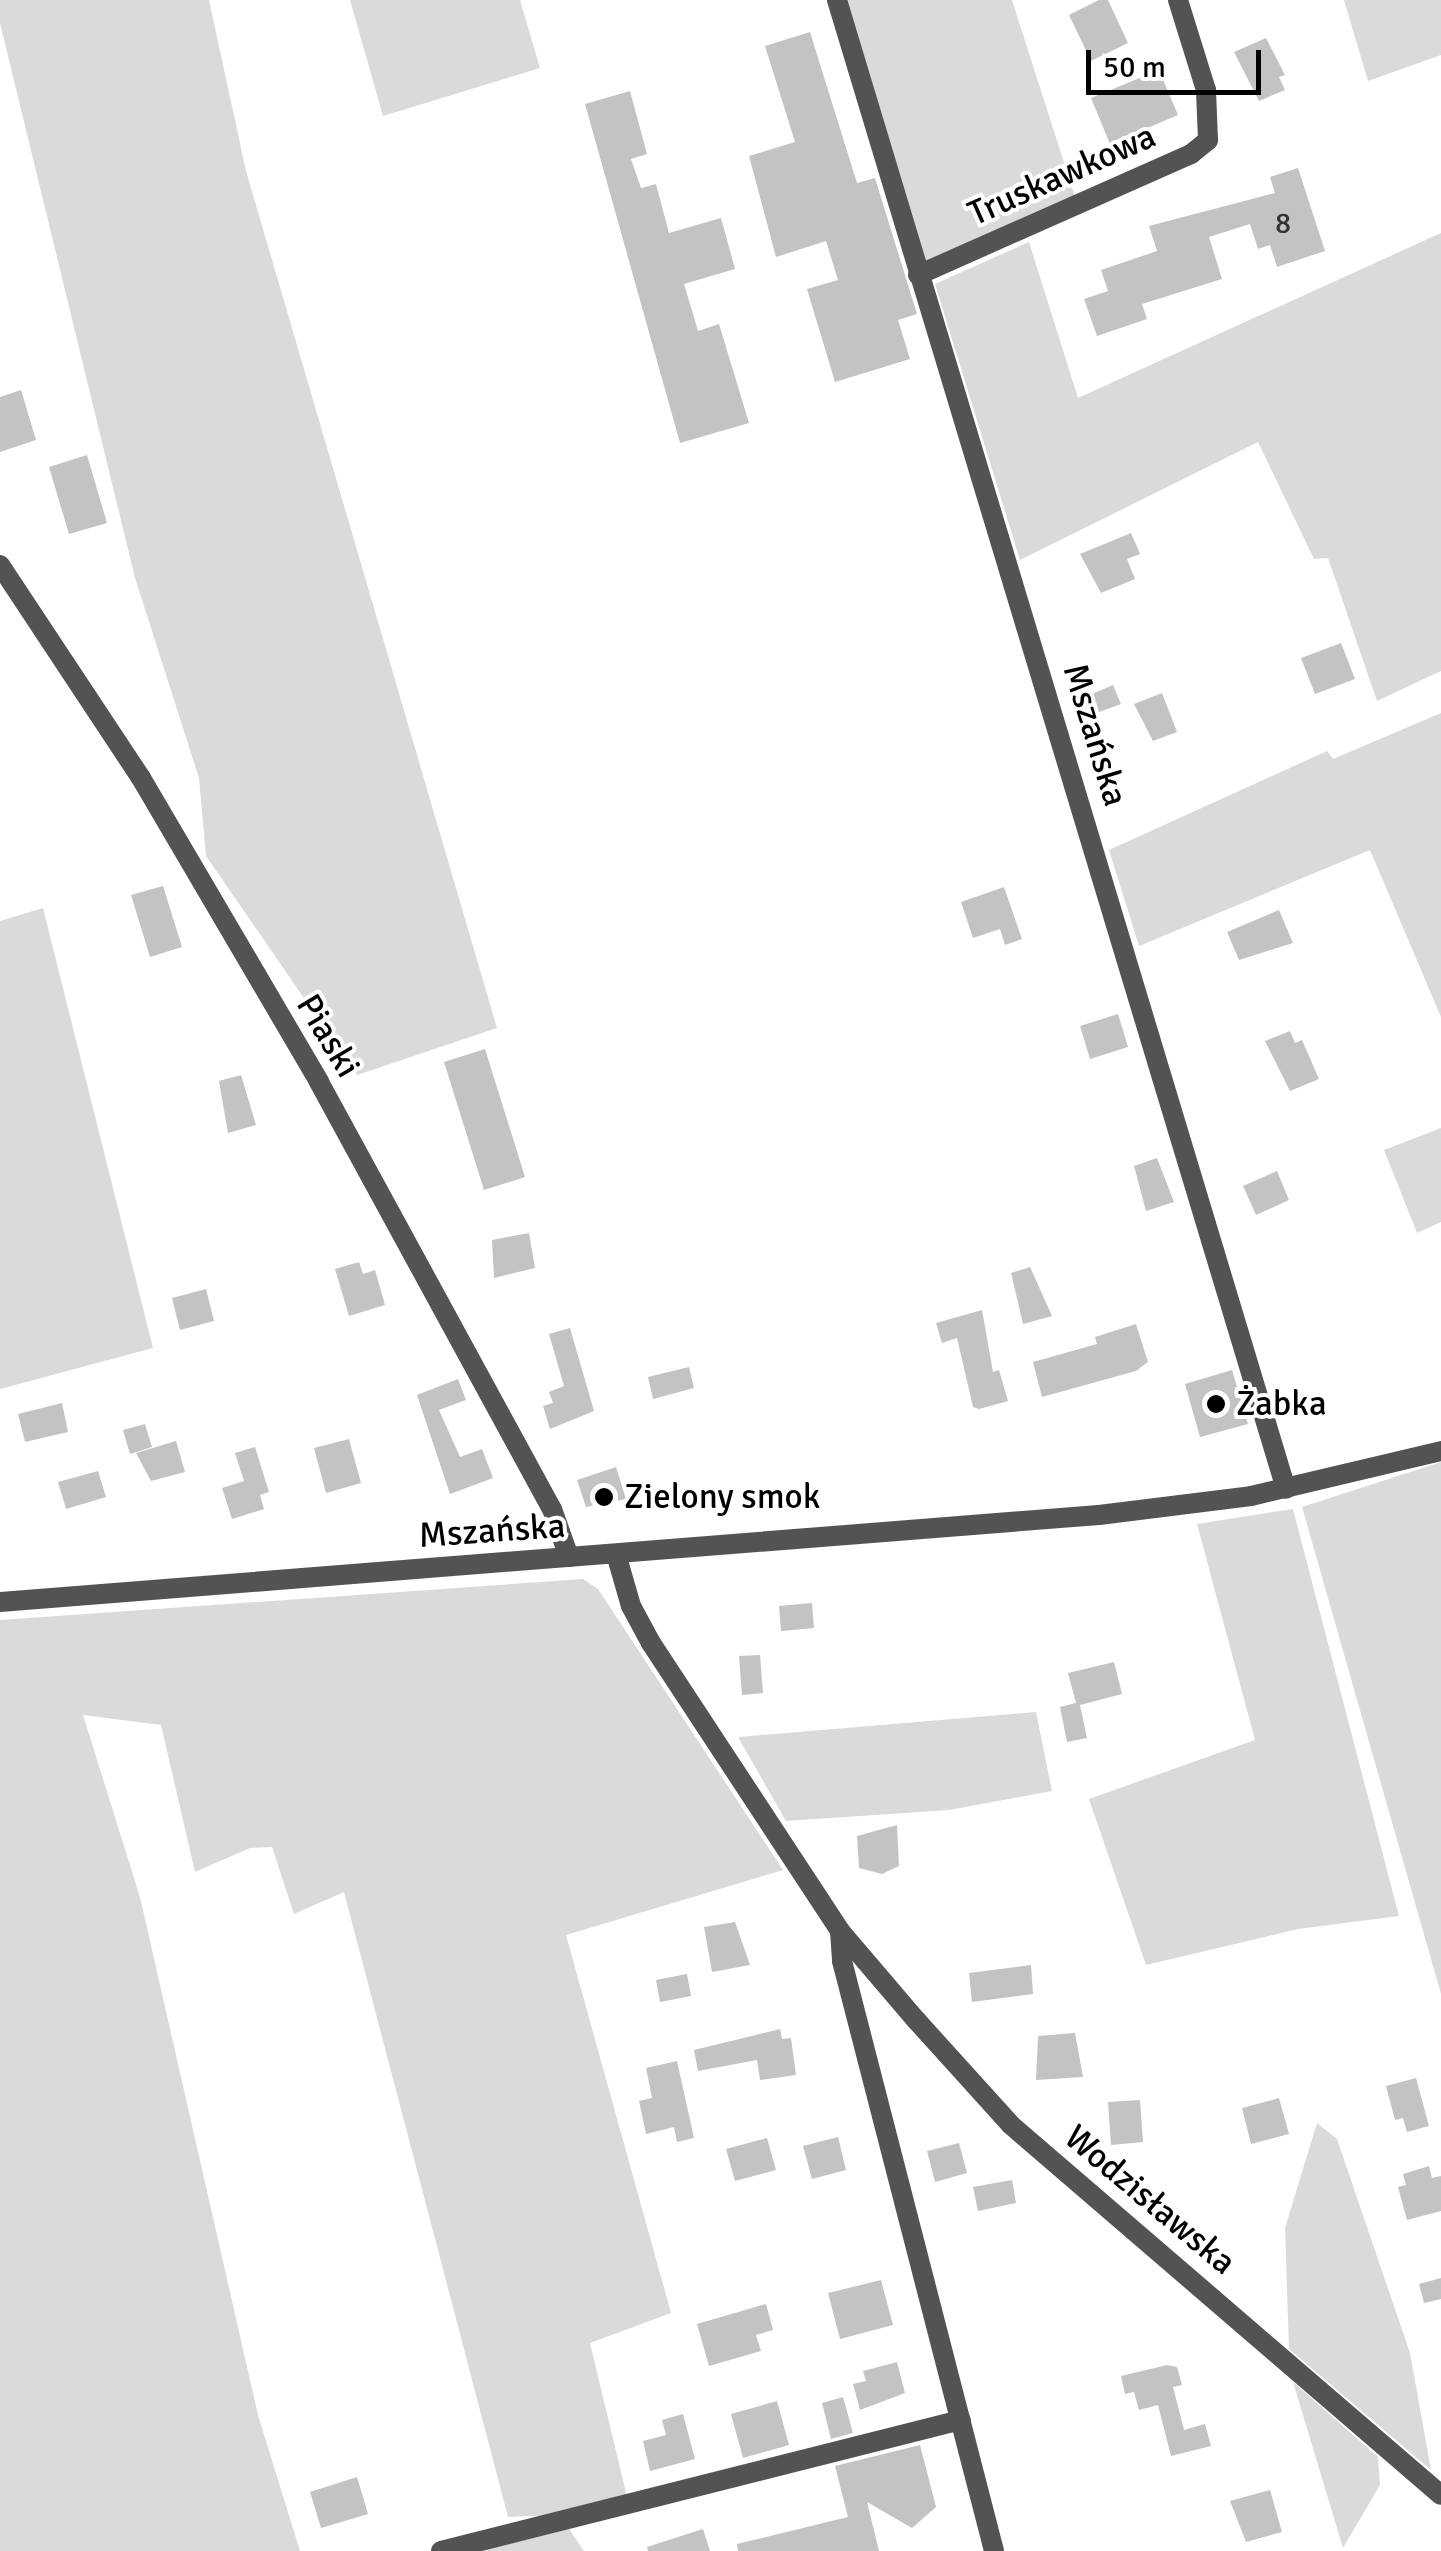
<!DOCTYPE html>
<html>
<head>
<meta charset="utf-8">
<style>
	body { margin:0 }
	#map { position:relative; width:1441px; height:2551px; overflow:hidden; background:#fff; font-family:Signika,sans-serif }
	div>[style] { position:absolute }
	.green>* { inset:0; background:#dadada }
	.building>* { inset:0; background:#c3c3c3 }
	.minor>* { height:20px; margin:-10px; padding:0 10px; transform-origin:10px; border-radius:10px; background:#535353 }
	.tertiary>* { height:20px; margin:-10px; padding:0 10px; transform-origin:10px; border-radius:10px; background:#535353 }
	.dots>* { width:28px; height:28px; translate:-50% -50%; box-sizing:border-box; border:5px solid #fff; border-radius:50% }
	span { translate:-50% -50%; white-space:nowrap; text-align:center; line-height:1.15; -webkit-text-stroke:8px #fff; paint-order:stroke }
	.number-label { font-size:30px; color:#313131 }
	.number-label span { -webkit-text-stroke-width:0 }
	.street-label { font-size:35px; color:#000 }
	.poi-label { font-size:35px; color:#000 }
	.left { translate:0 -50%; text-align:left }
	.scale { position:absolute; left:1086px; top:50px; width:175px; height:45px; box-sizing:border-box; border:5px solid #000; border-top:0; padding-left:12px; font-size:30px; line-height:35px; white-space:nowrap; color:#000; -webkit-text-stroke:8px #fff; paint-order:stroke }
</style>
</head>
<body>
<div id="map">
	<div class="green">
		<i style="clip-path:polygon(0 0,209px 0,246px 171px,497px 1028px,357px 1075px,206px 856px,199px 778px,135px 578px,0 23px)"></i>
		<i style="clip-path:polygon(350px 0,520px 0,540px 68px,383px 116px)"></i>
		<i style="clip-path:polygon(846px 0,1012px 0,1075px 197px,924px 265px)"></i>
		<i style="clip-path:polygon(1344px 0,1441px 0,1441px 55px,1368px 81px)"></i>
		<i style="clip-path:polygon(1441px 233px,1441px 671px,1377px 701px,1328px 558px,1314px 559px,1258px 442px,1020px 560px,935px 284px,1029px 242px,1078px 398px)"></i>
		<i style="clip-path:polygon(1441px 713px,1441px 1017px,1370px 850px,1139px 946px,1109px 850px,1327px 751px,1333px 759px)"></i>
		<i style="clip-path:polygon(43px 908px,153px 1348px,0 1389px,0 921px)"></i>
		<i style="clip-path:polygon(1441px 1128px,1441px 1222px,1417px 1233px,1384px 1150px)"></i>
		<i style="clip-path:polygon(1441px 1462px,1441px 1994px,1302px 1507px)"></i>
		<i style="clip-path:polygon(1293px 1509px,1399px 1916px,1298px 1929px,1146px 1965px,1089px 1799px,1255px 1740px,1197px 1524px)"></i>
		<i style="clip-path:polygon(583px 1579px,598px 1589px,783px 1870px,566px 1935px,671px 2313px,590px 2343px,627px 2497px,559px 2515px,508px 2517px,344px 1892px,294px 1914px,272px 1847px,250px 1848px,195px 1872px,161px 1725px,83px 1715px,140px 1897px,258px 2415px,300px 2551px,0 2551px,0 1620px)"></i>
		<i style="clip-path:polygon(1036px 1712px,1052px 1791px,949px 1810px,786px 1821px,738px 1737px)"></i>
		<i style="clip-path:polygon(1317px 2123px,1337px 2139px,1410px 2353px,1431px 2470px,1289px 2349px,1285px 2228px)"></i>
		<i style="clip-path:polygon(1293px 2382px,1378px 2457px,1380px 2485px,1343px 2548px)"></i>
		<i style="clip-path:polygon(569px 2529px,584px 2551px,479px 2551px)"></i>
	</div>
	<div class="building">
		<i style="clip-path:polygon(1099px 0,1108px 0,1128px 43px,1091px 61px,1069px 15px)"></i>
		<i style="clip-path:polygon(810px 32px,857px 183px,875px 178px,917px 314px,898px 320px,910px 359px,835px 382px,807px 289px,838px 280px,826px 241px,776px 257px,749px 156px,795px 142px,765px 46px)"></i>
		<i style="clip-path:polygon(1266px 38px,1285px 75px,1279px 77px,1285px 90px,1259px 101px,1234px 52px)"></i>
		<i style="clip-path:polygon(1159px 70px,1178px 115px,1110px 144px,1091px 98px)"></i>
		<i style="clip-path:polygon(630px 91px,647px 154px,631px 159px,641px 188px,656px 184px,669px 233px,721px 218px,735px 269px,684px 284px,698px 331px,719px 324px,749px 423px,680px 443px,585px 104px)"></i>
		<i style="clip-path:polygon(1298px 168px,1325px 251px,1277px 267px,1270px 245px,1258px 249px,1250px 224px,1209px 237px,1222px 279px,1142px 304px,1147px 319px,1097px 336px,1084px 299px,1108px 291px,1101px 270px,1157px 251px,1149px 226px,1275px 193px,1270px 177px)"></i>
		<i style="clip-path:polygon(21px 390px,36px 440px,0 452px,0 397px)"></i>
		<i style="clip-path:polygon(87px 455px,107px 523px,69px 534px,49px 467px)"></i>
		<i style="clip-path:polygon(1131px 533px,1140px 554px,1127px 559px,1135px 579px,1101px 593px,1080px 554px)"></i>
		<i style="clip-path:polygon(1341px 643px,1355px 679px,1315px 694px,1301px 658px)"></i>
		<i style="clip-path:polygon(1113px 685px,1121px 704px,1083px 718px,1076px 701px)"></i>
		<i style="clip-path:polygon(1162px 693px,1177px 732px,1153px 741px,1134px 704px)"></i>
		<i style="clip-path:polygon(163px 886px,182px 947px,150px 957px,131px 895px)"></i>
		<i style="clip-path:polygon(1004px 887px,1022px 939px,1005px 945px,1000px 929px,973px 938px,961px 902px)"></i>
		<i style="clip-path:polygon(1279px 910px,1293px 943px,1239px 960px,1227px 932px)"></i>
		<i style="clip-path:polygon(1118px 1014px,1128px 1047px,1090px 1059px,1080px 1026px)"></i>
		<i style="clip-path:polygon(1290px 1031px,1295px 1043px,1302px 1040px,1319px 1079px,1290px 1091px,1265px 1041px)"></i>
		<i style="clip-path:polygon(485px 1049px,525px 1177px,484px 1190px,444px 1062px)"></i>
		<i style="clip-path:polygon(241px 1075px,256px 1125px,228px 1133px,219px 1081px)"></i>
		<i style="clip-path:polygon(1157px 1158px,1174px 1202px,1146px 1211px,1134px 1166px)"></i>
		<i style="clip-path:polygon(1277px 1171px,1289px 1200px,1256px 1215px,1243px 1186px)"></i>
		<i style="clip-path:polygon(529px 1233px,535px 1268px,494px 1278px,492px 1240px)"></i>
		<i style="clip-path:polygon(359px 1262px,363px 1274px,375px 1270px,385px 1305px,349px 1316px,335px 1269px)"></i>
		<i style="clip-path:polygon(1030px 1267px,1052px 1316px,1023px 1324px,1011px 1273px)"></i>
		<i style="clip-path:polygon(206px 1289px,214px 1321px,180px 1330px,172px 1298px)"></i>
		<i style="clip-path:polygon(982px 1310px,993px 1372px,999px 1370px,1008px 1401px,979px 1409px,973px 1407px,957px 1338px,942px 1343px,936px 1323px)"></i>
		<i style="clip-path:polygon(1136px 1324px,1148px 1362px,1136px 1371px,1042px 1397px,1033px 1362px,1097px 1344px,1095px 1337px)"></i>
		<i style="clip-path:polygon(570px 1328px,594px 1411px,550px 1429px,543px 1406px,553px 1403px,549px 1392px,564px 1386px,549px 1334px)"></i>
		<i style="clip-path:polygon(689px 1367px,694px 1388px,653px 1399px,648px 1377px)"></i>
		<i style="clip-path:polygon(1232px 1370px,1248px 1424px,1200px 1437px,1185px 1384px)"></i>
		<i style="clip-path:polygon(458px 1379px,466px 1400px,439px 1410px,460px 1457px,482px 1449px,493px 1478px,450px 1494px,417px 1395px)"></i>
		<i style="clip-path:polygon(62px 1403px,68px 1432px,25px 1442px,18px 1414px)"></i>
		<i style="clip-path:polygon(145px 1424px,152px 1447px,130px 1454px,123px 1430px)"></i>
		<i style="clip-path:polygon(349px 1439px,361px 1483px,326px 1493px,314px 1448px)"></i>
		<i style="clip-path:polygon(176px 1441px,185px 1472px,151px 1481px,136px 1453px)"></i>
		<i style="clip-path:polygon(255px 1447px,269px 1492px,260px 1495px,264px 1509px,232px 1519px,222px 1488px,244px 1481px,235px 1453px)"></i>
		<i style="clip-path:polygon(616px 1467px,626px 1499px,586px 1507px,577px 1480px)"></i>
		<i style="clip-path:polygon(98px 1471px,106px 1497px,66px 1509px,58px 1482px)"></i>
		<i style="clip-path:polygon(812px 1603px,814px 1628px,781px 1631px,779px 1606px)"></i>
		<i style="clip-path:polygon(760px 1655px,763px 1693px,742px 1695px,739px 1656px)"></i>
		<i style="clip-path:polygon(1114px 1662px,1122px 1694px,1080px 1705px,1087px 1738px,1067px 1742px,1060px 1707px,1076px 1703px,1068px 1673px)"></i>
		<i style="clip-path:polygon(897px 1825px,899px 1866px,882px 1874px,859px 1868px,857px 1836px)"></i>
		<i style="clip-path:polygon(735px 1922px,750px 1965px,712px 1972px,704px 1927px)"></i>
		<i style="clip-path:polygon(1031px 1965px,1033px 1994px,972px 2002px,969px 1973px)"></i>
		<i style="clip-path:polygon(687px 1974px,691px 1996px,660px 2002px,656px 1980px)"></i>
		<i style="clip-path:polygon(780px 2029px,782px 2039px,791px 2038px,796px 2075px,760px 2080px,757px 2060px,698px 2071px,694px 2050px)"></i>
		<i style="clip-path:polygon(1075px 2033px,1083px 2077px,1036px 2080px,1038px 2036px)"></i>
		<i style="clip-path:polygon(677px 2061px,694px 2138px,677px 2142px,674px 2127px,646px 2134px,639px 2101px,652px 2098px,646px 2068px)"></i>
		<i style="clip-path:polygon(1416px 2078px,1429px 2126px,1407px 2132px,1403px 2118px,1395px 2120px,1386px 2086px)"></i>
		<i style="clip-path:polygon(1279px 2098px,1289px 2134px,1251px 2144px,1242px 2108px)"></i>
		<i style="clip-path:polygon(1140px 2100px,1143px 2142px,1111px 2145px,1108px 2102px)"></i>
		<i style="clip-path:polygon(838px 2137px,846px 2170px,812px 2179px,803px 2146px)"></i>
		<i style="clip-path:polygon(767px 2138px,776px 2170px,735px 2181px,726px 2149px)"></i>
		<i style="clip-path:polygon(959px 2143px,967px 2173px,935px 2182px,927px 2151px)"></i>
		<i style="clip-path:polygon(1429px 2166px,1432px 2178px,1441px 2176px,1441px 2211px,1407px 2220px,1398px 2187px,1406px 2185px,1403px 2174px)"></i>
		<i style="clip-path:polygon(1012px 2180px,1016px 2203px,978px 2211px,973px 2187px)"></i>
		<i style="clip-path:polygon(1441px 2278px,1441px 2299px,1424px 2303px,1419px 2284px)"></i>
		<i style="clip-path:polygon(881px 2280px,893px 2325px,840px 2339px,828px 2293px)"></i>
		<i style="clip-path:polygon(766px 2304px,773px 2330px,756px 2335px,761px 2351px,709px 2366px,697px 2324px)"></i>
		<i style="clip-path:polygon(897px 2362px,905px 2393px,860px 2410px,853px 2384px,866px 2381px,863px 2371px)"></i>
		<i style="clip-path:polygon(1167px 2365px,1177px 2367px,1182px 2385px,1173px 2387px,1184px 2430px,1205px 2424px,1211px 2446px,1171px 2456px,1158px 2405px,1139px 2410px,1134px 2392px,1125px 2394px,1121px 2376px)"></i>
		<i style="clip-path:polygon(843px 2397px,853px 2433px,831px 2439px,822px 2403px)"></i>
		<i style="clip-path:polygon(777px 2401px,789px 2445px,743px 2458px,731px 2414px)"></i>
		<i style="clip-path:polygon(683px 2414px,695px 2459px,650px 2471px,643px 2441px,666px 2435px,662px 2420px)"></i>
		<i style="clip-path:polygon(920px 2445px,936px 2507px,912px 2528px,867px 2502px,879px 2551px,738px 2551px,737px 2544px,848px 2517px,835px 2466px)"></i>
		<i style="clip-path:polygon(357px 2477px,368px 2514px,321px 2528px,310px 2492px)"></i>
		<i style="clip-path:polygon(1270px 2490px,1282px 2532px,1246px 2542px,1230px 2501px)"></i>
		<i style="clip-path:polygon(703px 2529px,710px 2551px,648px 2551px,647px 2547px)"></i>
	</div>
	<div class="minor">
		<i style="left:837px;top:0;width:1555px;rotate:73.22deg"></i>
		<i style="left:918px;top:275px;width:299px;rotate:-23.9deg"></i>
		<i style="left:1191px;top:154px;width:22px;rotate:-39deg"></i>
		<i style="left:1208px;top:140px;width:50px;rotate:-92.3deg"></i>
		<i style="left:1206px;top:90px;width:94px;rotate:-107.3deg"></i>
		<i style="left:0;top:565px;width:255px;rotate:56.5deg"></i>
		<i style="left:141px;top:778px;width:352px;rotate:59.6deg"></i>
		<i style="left:319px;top:1082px;width:486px;rotate:61.4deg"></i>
		<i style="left:552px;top:1509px;width:51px;rotate:70.5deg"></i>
		<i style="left:840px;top:1931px;width:30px;rotate:86deg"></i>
		<i style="left:842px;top:1961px;width:609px;rotate:75.55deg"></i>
		<i style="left:441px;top:2551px;width:536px;rotate:-14.14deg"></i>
	</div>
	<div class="tertiary">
		<i style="left:616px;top:1554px;width:54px;rotate:73.9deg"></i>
		<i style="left:631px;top:1606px;width:42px;rotate:61.6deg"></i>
		<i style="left:651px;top:1643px;width:344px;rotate:56.7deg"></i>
		<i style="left:840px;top:1931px;width:118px;rotate:49.5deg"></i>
		<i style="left:917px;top:2021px;width:140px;rotate:47.9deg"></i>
		<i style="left:1011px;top:2125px;width:567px;rotate:40.71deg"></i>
		<i style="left:0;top:1602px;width:1102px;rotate:-4.53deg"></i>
		<i style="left:1099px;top:1515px;width:153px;rotate:-7.1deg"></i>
		<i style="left:1251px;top:1496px;width:195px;rotate:-13.3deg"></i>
	</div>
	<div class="dots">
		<i style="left:1216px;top:1404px;background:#000"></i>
		<i style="left:604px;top:1497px;background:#000"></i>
	</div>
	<div class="number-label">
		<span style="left:1283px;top:224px">8</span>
	</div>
	<div class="street-label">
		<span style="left:1062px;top:175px;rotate:-24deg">Truskawkowa</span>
		<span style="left:1095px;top:735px;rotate:73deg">Mszańska</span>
		<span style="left:328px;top:1036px;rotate:59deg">Piaski</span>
		<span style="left:492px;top:1531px;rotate:-4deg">Mszańska</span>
		<span style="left:1150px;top:2200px;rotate:40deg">Wodzisławska</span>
	</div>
	<div class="poi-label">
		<span class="left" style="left:1236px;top:1404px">Żabka</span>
		<span class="left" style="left:624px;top:1497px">Zielony smok</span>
	</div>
	<div class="scale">50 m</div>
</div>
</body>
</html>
